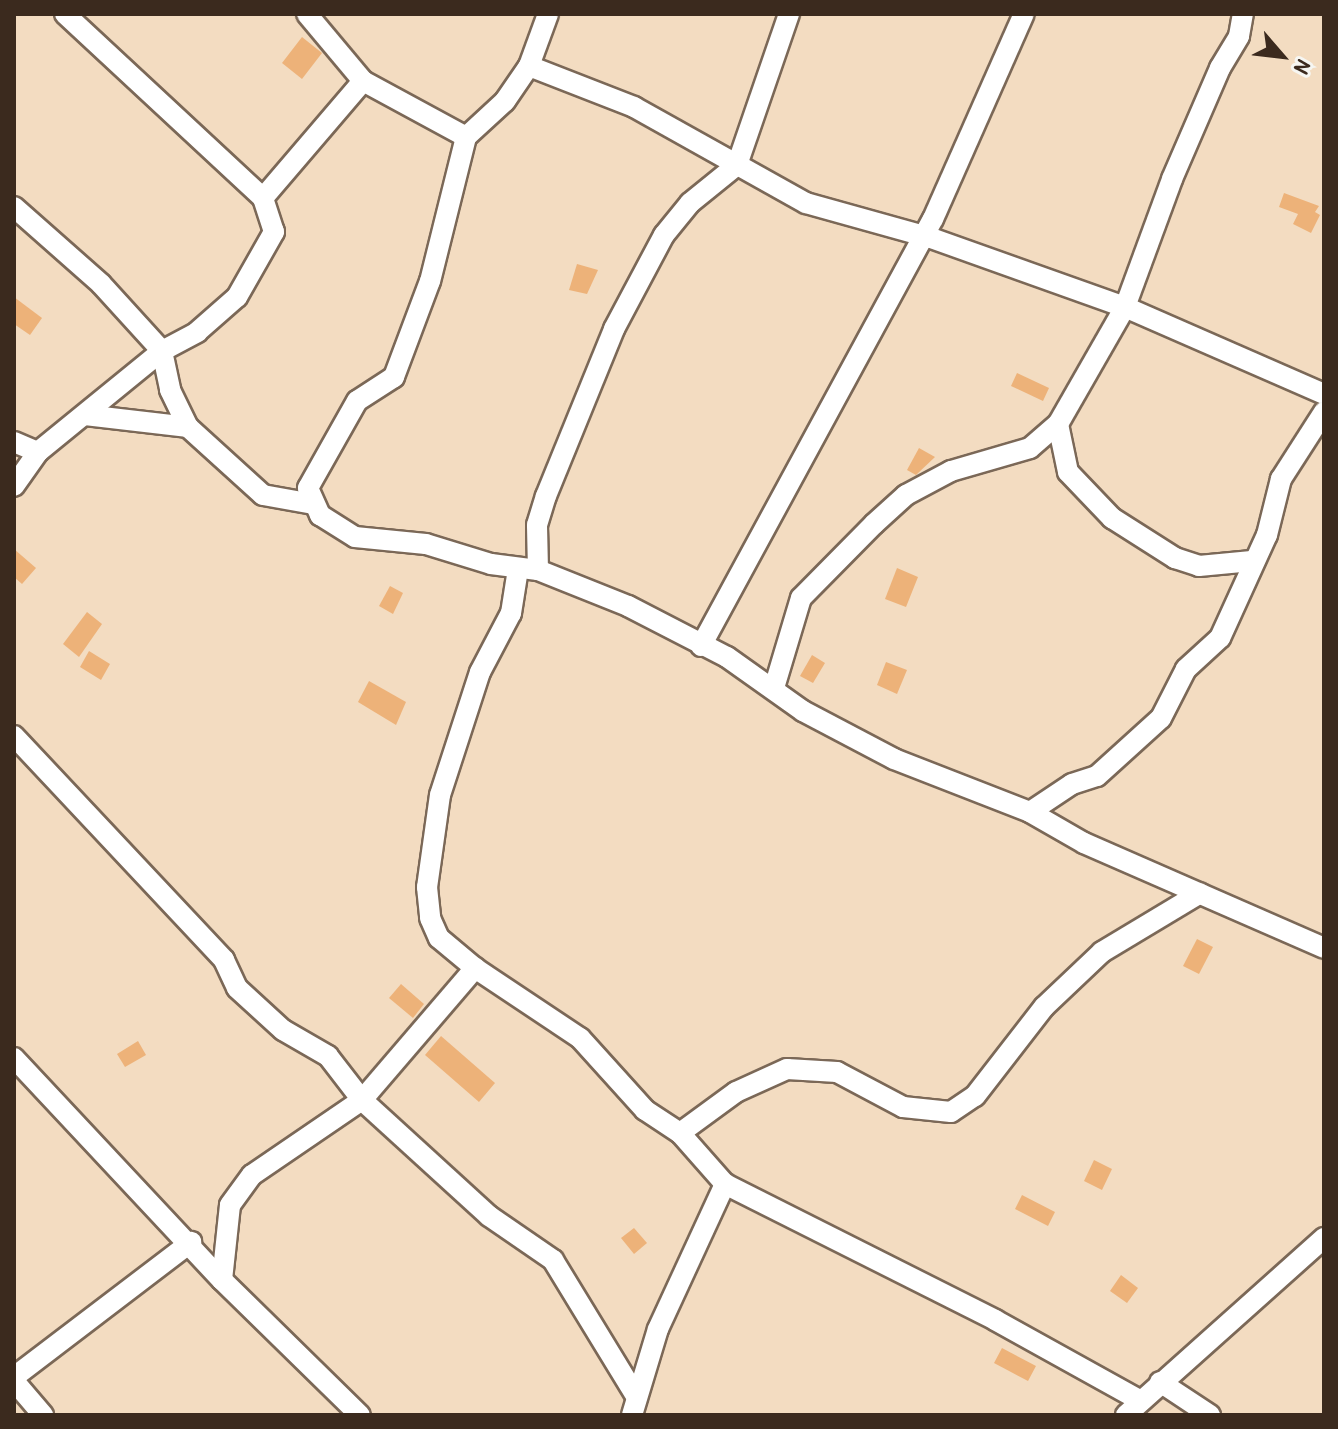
<!DOCTYPE html>
<html>
<head>
<meta charset="utf-8">
<style>
	body { margin:0 }
	#map { position:relative; width:1338px; height:1429px; overflow:hidden; background:#f3dcc1; font-family:"Patrick Hand",sans-serif }
	div>[style] { position:absolute }
	.building>* { inset:0; background:#edb279 }
	.roads { filter:drop-shadow(2px 0 #7b6857) drop-shadow(-2px 0 #7b6857) drop-shadow(0 2px #7b6857) drop-shadow(0 -2px #7b6857) }
	.minor>* { height:20px; margin:-10px; padding:0 10px; transform-origin:10px; border-radius:10px; background:#fff }
	span { translate:-50% -50%; white-space:nowrap; text-align:center; line-height:1.15; -webkit-text-stroke:6px #f6f6f2; paint-order:stroke }
	.frame { position:absolute; inset:0; border:16px solid #3b2a1e; pointer-events:none }
	.north { position:absolute; left:1242px; top:16px; width:80px; height:80px; -webkit-text-stroke:6px #f6f6f2; paint-order:stroke; rotate:118deg; font-size:22px; font-weight:700; line-height:32px; text-align:center; color:#3b2a1e }
	.north::after { content:''; display:block; margin:auto; width:28px; height:36px; background:#3b2a1e; clip-path:polygon(50% 0,100% 100%,50% 72%,0 100%) }
</style>
</head>
<body>
<div id="map">
	<div class="building">
		<i style="clip-path:polygon(302px 37px,322px 53px,302px 79px,282px 63px)"></i>
		<i style="clip-path:polygon(1284px 193px,1319px 206px,1315px 212px,1320px 215px,1311px 233px,1293px 224px,1298px 214px,1279px 207px)"></i>
		<i style="clip-path:polygon(577px 264px,598px 270px,587px 294px,569px 290px)"></i>
		<i style="clip-path:polygon(14px 297px,42px 318px,30px 335px,14px 324px)"></i>
		<i style="clip-path:polygon(1017px 373px,1049px 388px,1043px 401px,1011px 386px)"></i>
		<i style="clip-path:polygon(919px 448px,935px 457px,916px 475px,907px 470px)"></i>
		<i style="clip-path:polygon(14px 549px,36px 568px,22px 584px,14px 577px)"></i>
		<i style="clip-path:polygon(897px 568px,918px 577px,906px 607px,885px 599px)"></i>
		<i style="clip-path:polygon(390px 586px,403px 593px,393px 614px,379px 606px)"></i>
		<i style="clip-path:polygon(87px 612px,102px 624px,79px 657px,63px 644px)"></i>
		<i style="clip-path:polygon(89px 651px,110px 664px,101px 680px,80px 667px)"></i>
		<i style="clip-path:polygon(812px 655px,825px 663px,813px 683px,800px 676px)"></i>
		<i style="clip-path:polygon(886px 662px,907px 670px,897px 694px,877px 685px)"></i>
		<i style="clip-path:polygon(369px 681px,406px 702px,396px 725px,358px 702px)"></i>
		<i style="clip-path:polygon(1197px 939px,1213px 947px,1199px 974px,1183px 966px)"></i>
		<i style="clip-path:polygon(401px 984px,424px 1004px,413px 1018px,389px 998px)"></i>
		<i style="clip-path:polygon(441px 1036px,495px 1083px,479px 1102px,425px 1055px)"></i>
		<i style="clip-path:polygon(138px 1041px,146px 1055px,125px 1067px,117px 1054px)"></i>
		<i style="clip-path:polygon(1094px 1160px,1112px 1169px,1102px 1190px,1084px 1181px)"></i>
		<i style="clip-path:polygon(1022px 1195px,1055px 1212px,1048px 1226px,1015px 1209px)"></i>
		<i style="clip-path:polygon(634px 1228px,647px 1243px,634px 1254px,621px 1238px)"></i>
		<i style="clip-path:polygon(1121px 1275px,1138px 1288px,1127px 1303px,1110px 1291px)"></i>
		<i style="clip-path:polygon(1002px 1348px,1036px 1366px,1028px 1381px,994px 1363px)"></i>
	</div>
	<div class="roads">
		<div class="minor">
			<i style="left:65px;top:14px;width:270px;rotate:42.9deg"></i>
			<i style="left:263px;top:198px;width:154px;rotate:-49.5deg"></i>
			<i style="left:363px;top:81px;width:117px;rotate:28.5deg"></i>
			<i style="left:466px;top:137px;width:53px;rotate:-42.7deg"></i>
			<i style="left:505px;top:101px;width:42px;rotate:-55.6deg"></i>
			<i style="left:529px;top:66px;width:113px;rotate:21.3deg"></i>
			<i style="left:634px;top:107px;width:197px;rotate:29.2deg"></i>
			<i style="left:806px;top:203px;width:130px;rotate:15.6deg"></i>
			<i style="left:931px;top:238px;width:206px;rotate:19.6deg"></i>
			<i style="left:1125px;top:307px;width:217px;rotate:23.6deg"></i>
			<i style="left:307px;top:14px;width:87px;rotate:50.1deg"></i>
			<i style="left:529px;top:66px;width:55px;rotate:-69.9deg"></i>
			<i style="left:466px;top:137px;width:148px;rotate:104deg"></i>
			<i style="left:430px;top:281px;width:103px;rotate:110.6deg"></i>
			<i style="left:394px;top:377px;width:44px;rotate:147deg"></i>
			<i style="left:357px;top:401px;width:100px;rotate:119.4deg"></i>
			<i style="left:308px;top:488px;width:30px;rotate:66deg"></i>
			<i style="left:320px;top:515px;width:41px;rotate:32.2deg"></i>
			<i style="left:355px;top:537px;width:71px;rotate:5.6deg"></i>
			<i style="left:426px;top:544px;width:68px;rotate:17.1deg"></i>
			<i style="left:491px;top:564px;width:47px;rotate:7.3deg"></i>
			<i style="left:538px;top:570px;width:97px;rotate:21.8deg"></i>
			<i style="left:628px;top:606px;width:111px;rotate:27.3deg"></i>
			<i style="left:727px;top:657px;width:93px;rotate:35.4deg"></i>
			<i style="left:803px;top:711px;width:103px;rotate:27.8deg"></i>
			<i style="left:894px;top:759px;width:146px;rotate:21.3deg"></i>
			<i style="left:1030px;top:812px;width:62px;rotate:29.9deg"></i>
			<i style="left:1084px;top:843px;width:262px;rotate:23.6deg"></i>
			<i style="left:14px;top:207px;width:116px;rotate:41.5deg"></i>
			<i style="left:101px;top:284px;width:91px;rotate:47.7deg"></i>
			<i style="left:162px;top:351px;width:40px;rotate:78deg"></i>
			<i style="left:170px;top:390px;width:41px;rotate:64.1deg"></i>
			<i style="left:85px;top:415px;width:104px;rotate:6.6deg"></i>
			<i style="left:188px;top:427px;width:101px;rotate:42.2deg"></i>
			<i style="left:263px;top:495px;width:51px;rotate:10.2deg"></i>
			<i style="left:1058px;top:424px;width:49px;rotate:78.2deg"></i>
			<i style="left:1068px;top:472px;width:64px;rotate:46.3deg"></i>
			<i style="left:1112px;top:518px;width:75px;rotate:32.4deg"></i>
			<i style="left:1175px;top:558px;width:25px;rotate:18deg"></i>
			<i style="left:1199px;top:566px;width:53px;rotate:-5.4deg"></i>
			<i style="left:14px;top:442px;width:26px;rotate:23deg"></i>
			<i style="left:14px;top:486px;width:42px;rotate:-54.8deg"></i>
			<i style="left:38px;top:452px;width:160px;rotate:-39.2deg"></i>
			<i style="left:162px;top:351px;width:40px;rotate:-28deg"></i>
			<i style="left:197px;top:332px;width:53px;rotate:-41.2deg"></i>
			<i style="left:237px;top:297px;width:75px;rotate:-60.4deg"></i>
			<i style="left:274px;top:232px;width:36px;rotate:-108deg"></i>
			<i style="left:518px;top:569px;width:45px;rotate:99deg"></i>
			<i style="left:511px;top:613px;width:67px;rotate:117.7deg"></i>
			<i style="left:480px;top:672px;width:129px;rotate:108deg"></i>
			<i style="left:440px;top:795px;width:93px;rotate:98deg"></i>
			<i style="left:427px;top:887px;width:31px;rotate:84deg"></i>
			<i style="left:430px;top:918px;width:22px;rotate:66deg"></i>
			<i style="left:439px;top:938px;width:47px;rotate:39.8deg"></i>
			<i style="left:475px;top:968px;width:126px;rotate:33.7deg"></i>
			<i style="left:580px;top:1038px;width:97px;rotate:47.9deg"></i>
			<i style="left:645px;top:1110px;width:42px;rotate:33.3deg"></i>
			<i style="left:680px;top:1133px;width:68px;rotate:48.6deg"></i>
			<i style="left:725px;top:1184px;width:302px;rotate:26.7deg"></i>
			<i style="left:995px;top:1320px;width:167px;rotate:29deg"></i>
			<i style="left:538px;top:570px;width:45px;rotate:-91.3deg"></i>
			<i style="left:537px;top:525px;width:30px;rotate:-73deg"></i>
			<i style="left:546px;top:496px;width:180px;rotate:-67.8deg"></i>
			<i style="left:614px;top:329px;width:106px;rotate:-62deg"></i>
			<i style="left:664px;top:235px;width:41px;rotate:-50.9deg"></i>
			<i style="left:690px;top:203px;width:60px;rotate:-39deg"></i>
			<i style="left:737px;top:165px;width:160px;rotate:-71deg"></i>
			<i style="left:701px;top:646px;width:486px;rotate:-61.5deg"></i>
			<i style="left:933px;top:219px;width:224px;rotate:-66.1deg"></i>
			<i style="left:774px;top:688px;width:94px;rotate:-73.3deg"></i>
			<i style="left:801px;top:598px;width:104px;rotate:-45.4deg"></i>
			<i style="left:874px;top:524px;width:43px;rotate:-42.2deg"></i>
			<i style="left:906px;top:495px;width:51px;rotate:-28.1deg"></i>
			<i style="left:951px;top:471px;width:82px;rotate:-16.2deg"></i>
			<i style="left:1030px;top:448px;width:37px;rotate:-41deg"></i>
			<i style="left:1058px;top:424px;width:135px;rotate:-60.2deg"></i>
			<i style="left:1125px;top:307px;width:136px;rotate:-69.8deg"></i>
			<i style="left:1172px;top:179px;width:121px;rotate:-66.6deg"></i>
			<i style="left:1220px;top:68px;width:37px;rotate:-59deg"></i>
			<i style="left:1239px;top:36px;width:22px;rotate:-80deg"></i>
			<i style="left:14px;top:736px;width:307px;rotate:46.8deg"></i>
			<i style="left:224px;top:960px;width:31px;rotate:65deg"></i>
			<i style="left:237px;top:988px;width:62px;rotate:42.4deg"></i>
			<i style="left:283px;top:1030px;width:52px;rotate:30deg"></i>
			<i style="left:328px;top:1056px;width:56px;rotate:52.3deg"></i>
			<i style="left:362px;top:1100px;width:172px;rotate:42.4deg"></i>
			<i style="left:489px;top:1216px;width:78px;rotate:34.5deg"></i>
			<i style="left:553px;top:1260px;width:159px;rotate:58.6deg"></i>
			<i style="left:1030px;top:812px;width:50px;rotate:-33.7deg"></i>
			<i style="left:1072px;top:784px;width:26px;rotate:-18deg"></i>
			<i style="left:1097px;top:776px;width:86px;rotate:-42.2deg"></i>
			<i style="left:1161px;top:718px;width:55px;rotate:-63deg"></i>
			<i style="left:1186px;top:669px;width:46px;rotate:-42.4deg"></i>
			<i style="left:1220px;top:638px;width:113px;rotate:-65.5deg"></i>
			<i style="left:1267px;top:535px;width:58px;rotate:-76deg"></i>
			<i style="left:1281px;top:479px;width:80px;rotate:-57.3deg"></i>
			<i style="left:14px;top:1058px;width:304px;rotate:46.9deg"></i>
			<i style="left:222px;top:1280px;width:193px;rotate:44.4deg"></i>
			<i style="left:680px;top:1133px;width:69px;rotate:-36.2deg"></i>
			<i style="left:736px;top:1092px;width:56px;rotate:-24.3deg"></i>
			<i style="left:787px;top:1069px;width:50px;rotate:3.4deg"></i>
			<i style="left:837px;top:1072px;width:75px;rotate:27.9deg"></i>
			<i style="left:903px;top:1107px;width:48px;rotate:5.9deg"></i>
			<i style="left:951px;top:1112px;width:29px;rotate:-34deg"></i>
			<i style="left:975px;top:1096px;width:113px;rotate:-52.2deg"></i>
			<i style="left:1044px;top:1007px;width:80px;rotate:-43.5deg"></i>
			<i style="left:1102px;top:952px;width:114px;rotate:-31deg"></i>
			<i style="left:222px;top:1280px;width:75px;rotate:-83.9deg"></i>
			<i style="left:230px;top:1205px;width:37px;rotate:-54deg"></i>
			<i style="left:252px;top:1175px;width:133px;rotate:-34.3deg"></i>
			<i style="left:362px;top:1100px;width:174px;rotate:-49.4deg"></i>
			<i style="left:14px;top:1377px;width:223px;rotate:-37.3deg"></i>
			<i style="left:14px;top:1381px;width:45px;rotate:49.5deg"></i>
			<i style="left:1160px;top:1382px;width:60px;rotate:33.4deg"></i>
			<i style="left:632px;top:1415px;width:90px;rotate:-73.2deg"></i>
			<i style="left:658px;top:1329px;width:160px;rotate:-65.2deg"></i>
			<i style="left:1126px;top:1415px;width:266px;rotate:-41.8deg"></i>
		</div>
	</div>
	<div class="frame"></div>
	<div class="north">N</div>
</div>
</body>
</html>
